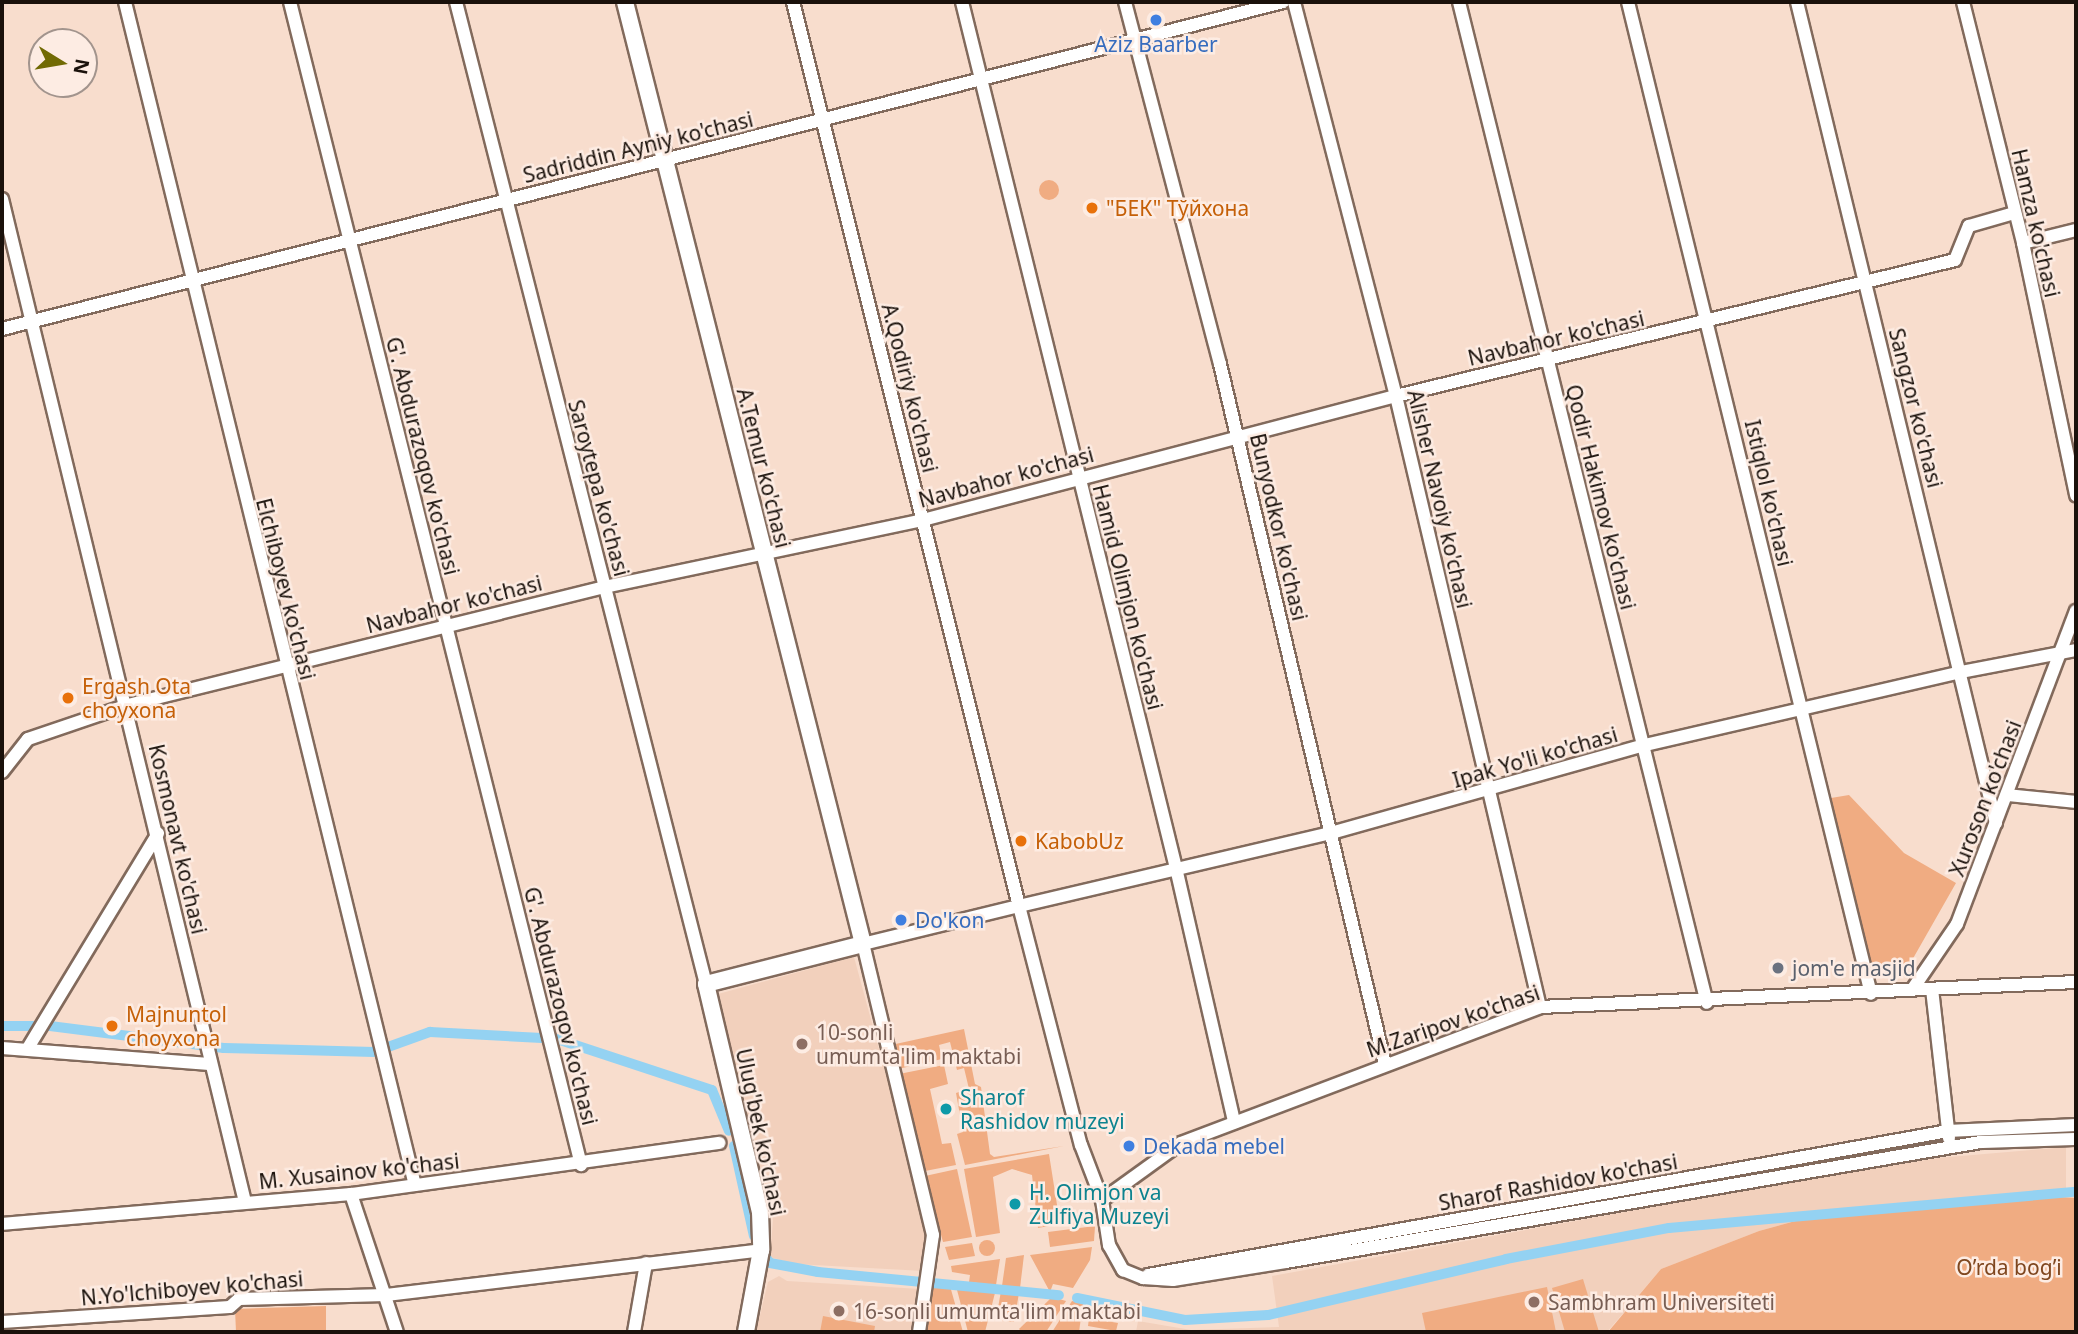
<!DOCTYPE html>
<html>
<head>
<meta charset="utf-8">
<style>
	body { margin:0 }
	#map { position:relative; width:2078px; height:1334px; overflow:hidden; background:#f8ddcd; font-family:"Noto Sans",sans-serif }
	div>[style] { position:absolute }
	.built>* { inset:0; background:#f2d0bc }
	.green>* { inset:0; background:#f0ac82 }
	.round { border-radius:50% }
	.canal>* { height:10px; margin:-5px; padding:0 5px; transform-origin:5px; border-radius:5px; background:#94d2f2 }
	.roads { filter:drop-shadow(2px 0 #826a5c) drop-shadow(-2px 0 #826a5c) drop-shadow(0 2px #826a5c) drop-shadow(0 -2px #826a5c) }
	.minor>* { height:12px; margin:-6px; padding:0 6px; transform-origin:6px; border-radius:6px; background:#fff }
	.major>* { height:16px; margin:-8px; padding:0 8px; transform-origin:8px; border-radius:8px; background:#fff }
	.dots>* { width:19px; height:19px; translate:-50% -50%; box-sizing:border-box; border:4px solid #fdece3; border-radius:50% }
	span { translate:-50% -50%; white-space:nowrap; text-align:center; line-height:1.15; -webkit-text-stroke:5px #fdece3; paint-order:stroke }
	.shop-label { font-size:21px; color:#366cbe }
	.left { translate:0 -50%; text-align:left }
	.street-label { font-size:21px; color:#1a110b }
	.food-label { font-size:21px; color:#c56008 }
	.worship-label { font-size:21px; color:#5b616d }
	.education-label { font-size:21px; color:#785e54 }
	.culture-label { font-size:21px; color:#0d838f }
	.park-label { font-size:21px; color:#7f461e }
	.frame { position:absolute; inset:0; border:4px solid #1a110b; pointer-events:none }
	.north { position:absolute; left:28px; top:28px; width:70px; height:70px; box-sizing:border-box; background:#fdece3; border:2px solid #a2948d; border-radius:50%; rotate:101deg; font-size:19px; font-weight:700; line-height:28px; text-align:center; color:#1a110b }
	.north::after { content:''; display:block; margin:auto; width:24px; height:32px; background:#716a04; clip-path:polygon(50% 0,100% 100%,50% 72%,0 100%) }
</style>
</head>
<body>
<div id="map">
	<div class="built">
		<i style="clip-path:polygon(854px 957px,930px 1237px,924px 1271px,795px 1264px,770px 1257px,773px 1220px,718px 994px)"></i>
		<i style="clip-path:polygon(2066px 1147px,2066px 1193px,1799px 1220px,1759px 1231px,1661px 1269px,1607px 1332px,1136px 1332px,1138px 1321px,1191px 1330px,1279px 1327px,1272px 1276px,1785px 1183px,1938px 1158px)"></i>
		<i style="clip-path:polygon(779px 1276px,787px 1281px,920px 1289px,913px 1332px,756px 1332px,768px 1282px)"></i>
	</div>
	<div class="green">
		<i class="round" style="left:1039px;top:180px;width:20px;height:20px"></i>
		<i style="clip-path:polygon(1849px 795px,1904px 853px,1956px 883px,1911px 962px,1874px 973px,1829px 812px,1831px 798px)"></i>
		<i style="clip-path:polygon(964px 1029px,975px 1084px,981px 1087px,990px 1154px,994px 1157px,1064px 1146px,965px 1165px,957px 1134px,963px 1132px,956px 1093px,969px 1089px,964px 1068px,957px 1070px,950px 1042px,939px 1045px,942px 1059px,898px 1069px,891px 1045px)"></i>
		<i style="clip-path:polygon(944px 1065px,948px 1084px,930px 1089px,942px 1144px,951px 1143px,956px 1165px,925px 1171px,899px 1074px)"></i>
		<i style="clip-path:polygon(1049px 1154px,1060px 1224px,1038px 1228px,1032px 1175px,1012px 1169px,993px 1177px,1000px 1233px,976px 1237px,964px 1169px)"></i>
		<i style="clip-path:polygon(957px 1169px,972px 1237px,943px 1242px,925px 1176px)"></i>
		<i style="clip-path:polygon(2044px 1196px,2076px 1198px,2076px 1332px,1608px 1332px,1661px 1269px,1759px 1231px,1799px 1220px)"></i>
		<i style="clip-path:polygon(1095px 1226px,1094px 1241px,1050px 1247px,1048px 1232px)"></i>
		<i class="round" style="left:979px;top:1240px;width:16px;height:16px"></i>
		<i style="clip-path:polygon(972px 1243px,975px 1256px,949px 1260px,945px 1247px)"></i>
		<i style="clip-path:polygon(1092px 1247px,1090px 1260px,1073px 1288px,1053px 1284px,1050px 1292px,1030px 1255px)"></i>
		<i style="clip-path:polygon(1024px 1255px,1020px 1288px,1002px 1286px,1006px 1258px)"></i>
		<i style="clip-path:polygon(1000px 1259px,996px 1285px,969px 1282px,970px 1275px,952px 1272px,951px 1266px)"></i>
		<i style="clip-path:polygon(1583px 1279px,1599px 1332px,1565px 1332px,1552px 1288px)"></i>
		<i style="clip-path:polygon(932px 1284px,950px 1286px,963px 1332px,925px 1332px)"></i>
		<i style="clip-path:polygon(956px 1286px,996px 1289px,985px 1332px,968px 1332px)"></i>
		<i style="clip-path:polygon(1547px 1287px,1556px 1332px,1426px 1332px,1422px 1313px)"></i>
		<i style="clip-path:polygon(1001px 1291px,1019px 1293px,1014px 1322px,996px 1319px)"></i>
		<i style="clip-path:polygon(1052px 1297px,1066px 1301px,1046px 1332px,1022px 1332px,1019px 1329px)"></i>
		<i style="clip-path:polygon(1072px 1301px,1083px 1303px,1079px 1332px,1052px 1332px)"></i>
		<i style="clip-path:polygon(326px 1306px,326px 1332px,236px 1332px,235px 1309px)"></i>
		<i style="clip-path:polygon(823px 1316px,875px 1326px,874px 1332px,820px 1332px)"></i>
		<i style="clip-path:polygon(1089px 1318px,1118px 1323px,1116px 1331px,1088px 1326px)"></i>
	</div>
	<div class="canal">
		<i style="left:2px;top:1026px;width:31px"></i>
		<i style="left:50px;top:1026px;width:175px;rotate:7.2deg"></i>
		<i style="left:224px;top:1048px;width:150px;rotate:1.5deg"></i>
		<i style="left:557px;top:1039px;width:163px;rotate:18.2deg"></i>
		<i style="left:712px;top:1090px;width:44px;rotate:67.5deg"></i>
		<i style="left:388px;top:1047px;width:45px;rotate:-19.7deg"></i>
		<i style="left:430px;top:1032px;width:112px;rotate:3.1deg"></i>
		<i style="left:734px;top:1146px;width:92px;rotate:77.5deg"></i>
		<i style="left:767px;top:1259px;width:5px;rotate:53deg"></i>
		<i style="left:770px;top:1263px;width:49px;rotate:10.6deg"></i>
		<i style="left:818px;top:1272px;width:242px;rotate:5.5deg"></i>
		<i style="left:1077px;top:1298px;width:110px;rotate:11.5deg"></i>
		<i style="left:1185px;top:1320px;width:83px;rotate:-3.4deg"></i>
		<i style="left:1268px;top:1315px;width:244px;rotate:-13.2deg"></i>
		<i style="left:1506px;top:1259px;width:166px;rotate:-10.8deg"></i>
		<i style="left:1669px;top:1228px;width:409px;rotate:-5.1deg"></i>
	</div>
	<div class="roads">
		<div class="minor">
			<i style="left:125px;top:2px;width:1218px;rotate:76.23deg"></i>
			<i style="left:290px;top:2px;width:1199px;rotate:75.95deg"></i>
			<i style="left:456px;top:2px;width:1013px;rotate:75.72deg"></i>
			<i style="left:793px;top:2px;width:932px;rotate:75.96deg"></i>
			<i style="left:1019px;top:906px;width:320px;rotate:-13.2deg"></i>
			<i style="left:1331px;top:833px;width:326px;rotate:-15.7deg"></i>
			<i style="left:1645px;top:745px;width:324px;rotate:-13deg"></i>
			<i style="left:1961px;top:672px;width:117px;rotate:-10.8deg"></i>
			<i style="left:962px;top:2px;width:892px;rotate:76.12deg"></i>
			<i style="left:1176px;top:868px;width:261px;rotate:77.1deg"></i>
			<i style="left:1125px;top:2px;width:374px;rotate:75.3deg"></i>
			<i style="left:1220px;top:364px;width:719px;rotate:76.74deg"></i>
			<i style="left:1294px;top:2px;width:407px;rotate:75.5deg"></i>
			<i style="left:1396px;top:396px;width:628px;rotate:76.74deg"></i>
			<i style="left:1459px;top:2px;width:1031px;rotate:76.09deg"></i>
			<i style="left:1628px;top:2px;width:1021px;rotate:76.24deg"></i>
			<i style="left:1797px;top:2px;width:845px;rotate:76.38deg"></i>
			<i style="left:1963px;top:2px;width:248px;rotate:76deg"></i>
			<i style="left:2023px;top:243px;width:258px;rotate:78.1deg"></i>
			<i style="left:2px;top:199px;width:1032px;rotate:76.38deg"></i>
			<i style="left:2023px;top:243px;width:55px;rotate:-13.8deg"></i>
			<i style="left:2px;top:329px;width:1322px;rotate:-14.32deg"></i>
			<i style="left:2px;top:772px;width:42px;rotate:-51.8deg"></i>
			<i style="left:28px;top:739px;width:106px;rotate:-18.8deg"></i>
			<i style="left:128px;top:705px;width:491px;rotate:-13.9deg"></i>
			<i style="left:605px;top:587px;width:325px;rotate:-11.9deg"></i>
			<i style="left:923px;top:520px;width:489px;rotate:-14.7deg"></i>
			<i style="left:1396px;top:396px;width:575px;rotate:-13.67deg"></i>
			<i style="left:1955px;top:260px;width:37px;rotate:-68deg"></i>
			<i style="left:1969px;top:226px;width:47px;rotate:-16.1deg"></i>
			<i style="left:2007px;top:795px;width:69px;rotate:5.8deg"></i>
			<i style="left:1932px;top:989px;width:150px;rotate:83.5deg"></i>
			<i style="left:1912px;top:990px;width:80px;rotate:-55.7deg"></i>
			<i style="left:1957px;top:924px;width:335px;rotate:-69.2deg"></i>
			<i style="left:2px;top:1048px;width:208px;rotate:4.4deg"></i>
			<i style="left:28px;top:1048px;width:251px;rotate:-58.8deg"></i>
			<i style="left:351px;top:1194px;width:145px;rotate:71.6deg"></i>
			<i style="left:1102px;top:1200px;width:97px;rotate:-35.8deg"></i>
			<i style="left:1181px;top:1143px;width:384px;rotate:-20.7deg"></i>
			<i style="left:1540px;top:1007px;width:537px;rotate:-2.67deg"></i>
			<i style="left:2px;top:1224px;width:350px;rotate:-4.9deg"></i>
			<i style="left:351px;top:1194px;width:372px;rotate:-7.9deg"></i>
			<i style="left:1148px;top:1275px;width:813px;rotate:-10.2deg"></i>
			<i style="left:1948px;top:1131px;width:128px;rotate:-2.7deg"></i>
			<i style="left:2px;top:1322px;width:228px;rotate:-3.8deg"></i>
			<i style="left:230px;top:1307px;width:12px;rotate:-42deg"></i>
			<i style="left:239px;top:1299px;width:147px;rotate:-1.6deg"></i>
			<i style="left:386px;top:1295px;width:378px;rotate:-6.8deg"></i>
			<i style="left:634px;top:1332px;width:70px;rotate:-80.1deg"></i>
			<i style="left:919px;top:1332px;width:98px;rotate:-81.8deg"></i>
			<i style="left:933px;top:1235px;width:299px;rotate:-103.5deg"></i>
			<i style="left:863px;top:944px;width:161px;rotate:-13.7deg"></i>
			<i style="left:1019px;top:906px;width:247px;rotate:75.5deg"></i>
			<i style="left:1081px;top:1145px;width:59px;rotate:69.1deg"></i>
			<i style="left:1102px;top:1200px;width:46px;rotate:81.2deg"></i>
			<i style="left:1109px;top:1245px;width:29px;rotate:61deg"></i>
			<i style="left:1123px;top:1270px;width:22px;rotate:22deg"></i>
			<i style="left:1143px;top:1278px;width:30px;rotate:4deg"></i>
			<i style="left:1173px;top:1280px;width:114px;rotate:-9.1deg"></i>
			<i style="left:1286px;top:1262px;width:705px;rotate:-9.8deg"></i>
			<i style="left:1981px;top:1142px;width:95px;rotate:-1.8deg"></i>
		</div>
		<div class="major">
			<i style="left:625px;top:2px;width:972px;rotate:75.82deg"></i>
			<i style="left:863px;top:944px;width:162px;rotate:165.7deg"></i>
			<i style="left:706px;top:984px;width:234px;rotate:76.7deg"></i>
			<i style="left:760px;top:1212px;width:38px;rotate:88deg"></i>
			<i style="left:761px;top:1250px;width:83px;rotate:100.4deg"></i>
		</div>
	</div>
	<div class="dots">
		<i style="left:1156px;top:20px;background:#3f7fe0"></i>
		<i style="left:1092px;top:208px;background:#e8710a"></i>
		<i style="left:68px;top:698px;background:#e8710a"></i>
		<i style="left:1021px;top:841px;background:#e8710a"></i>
		<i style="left:901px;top:920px;background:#3f7fe0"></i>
		<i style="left:1778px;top:968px;background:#6b7280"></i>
		<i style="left:112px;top:1026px;background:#e8710a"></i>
		<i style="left:802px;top:1044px;background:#8d6e63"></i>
		<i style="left:946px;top:1109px;background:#0f9aa8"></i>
		<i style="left:1129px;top:1146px;background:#3f7fe0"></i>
		<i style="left:1015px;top:1204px;background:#0f9aa8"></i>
		<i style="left:1534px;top:1302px;background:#8d6e63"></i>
		<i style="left:839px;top:1311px;background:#8d6e63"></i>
	</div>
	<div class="shop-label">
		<span style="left:1156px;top:44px">Aziz Baarber</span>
		<span class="left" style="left:915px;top:920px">Do'kon</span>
		<span class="left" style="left:1143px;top:1146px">Dekada mebel</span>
	</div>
	<div class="street-label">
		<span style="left:638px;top:147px;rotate:-14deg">Sadriddin Ayniy ko'chasi</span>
		<span style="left:2036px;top:223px;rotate:77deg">Hamza ko'chasi</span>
		<span style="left:1556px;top:338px;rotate:-13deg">Navbahor ko'chasi</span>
		<span style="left:910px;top:388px;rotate:76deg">A.Qodiriy ko'chasi</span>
		<span style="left:1916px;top:408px;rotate:76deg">Sangzor ko'chasi</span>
		<span style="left:423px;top:456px;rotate:76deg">G'. Abdurazoqov ko'chasi</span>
		<span style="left:764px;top:468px;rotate:76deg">A.Temur ko'chasi</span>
		<span style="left:1006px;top:477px;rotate:-15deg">Navbahor ko'chasi</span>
		<span style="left:599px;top:488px;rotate:75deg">Saroytepa ko'chasi</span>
		<span style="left:1769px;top:493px;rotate:77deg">Istiqlol ko'chasi</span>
		<span style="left:1601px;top:497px;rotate:76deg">Qodir Hakimov ko'chasi</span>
		<span style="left:1440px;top:499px;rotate:77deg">Alisher Navoiy ko'chasi</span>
		<span style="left:1279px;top:527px;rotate:77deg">Bunyodkor ko'chasi</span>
		<span style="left:286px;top:589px;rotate:76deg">Elchiboyev ko'chasi</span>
		<span style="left:1128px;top:597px;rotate:76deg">Hamid Olimjon ko'chasi</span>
		<span style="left:454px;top:604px;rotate:-14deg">Navbahor ko'chasi</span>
		<span style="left:1535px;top:757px;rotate:-16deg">Ipak Yo'li ko'chasi</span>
		<span style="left:1985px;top:798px;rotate:-69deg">Xuroson ko'chasi</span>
		<span style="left:178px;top:839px;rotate:77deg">Kosmonavt ko'chasi</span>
		<span style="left:561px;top:1006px;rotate:76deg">G'. Abdurazoqov ko'chasi</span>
		<span style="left:1453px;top:1021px;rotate:-19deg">M.Zaripov ko'chasi</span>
		<span style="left:761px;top:1132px;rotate:78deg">Ulug'bek ko'chasi</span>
		<span style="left:359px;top:1171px;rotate:-6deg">M. Xusainov ko'chasi</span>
		<span style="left:1558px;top:1182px;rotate:-10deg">Sharof Rashidov ko'chasi</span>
		<span style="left:192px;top:1288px;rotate:-5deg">N.Yo'lchiboyev ko'chasi</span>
	</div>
	<div class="food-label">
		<span class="left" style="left:1106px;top:208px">"БЕК" Тўйхона</span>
		<span class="left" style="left:82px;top:698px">Ergash Ota<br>choyxona</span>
		<span class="left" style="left:1035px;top:841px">KabobUz</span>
		<span class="left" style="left:126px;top:1026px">Majnuntol<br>choyxona</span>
	</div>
	<div class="worship-label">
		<span class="left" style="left:1792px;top:968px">jom'e masjid</span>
	</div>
	<div class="education-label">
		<span class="left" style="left:816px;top:1044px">10-sonli<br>umumta'lim maktabi</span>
		<span class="left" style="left:1548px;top:1302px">Sambhram Universiteti</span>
		<span class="left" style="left:853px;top:1311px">16-sonli umumta'lim maktabi</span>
	</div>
	<div class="culture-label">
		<span class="left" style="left:960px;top:1109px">Sharof<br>Rashidov muzeyi</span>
		<span class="left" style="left:1029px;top:1204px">H. Olimjon va<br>Zulfiya Muzeyi</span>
	</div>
	<div class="park-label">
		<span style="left:2009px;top:1267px">O’rda bog’i</span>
	</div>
	<div class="frame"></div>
	<div class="north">N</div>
</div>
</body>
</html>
